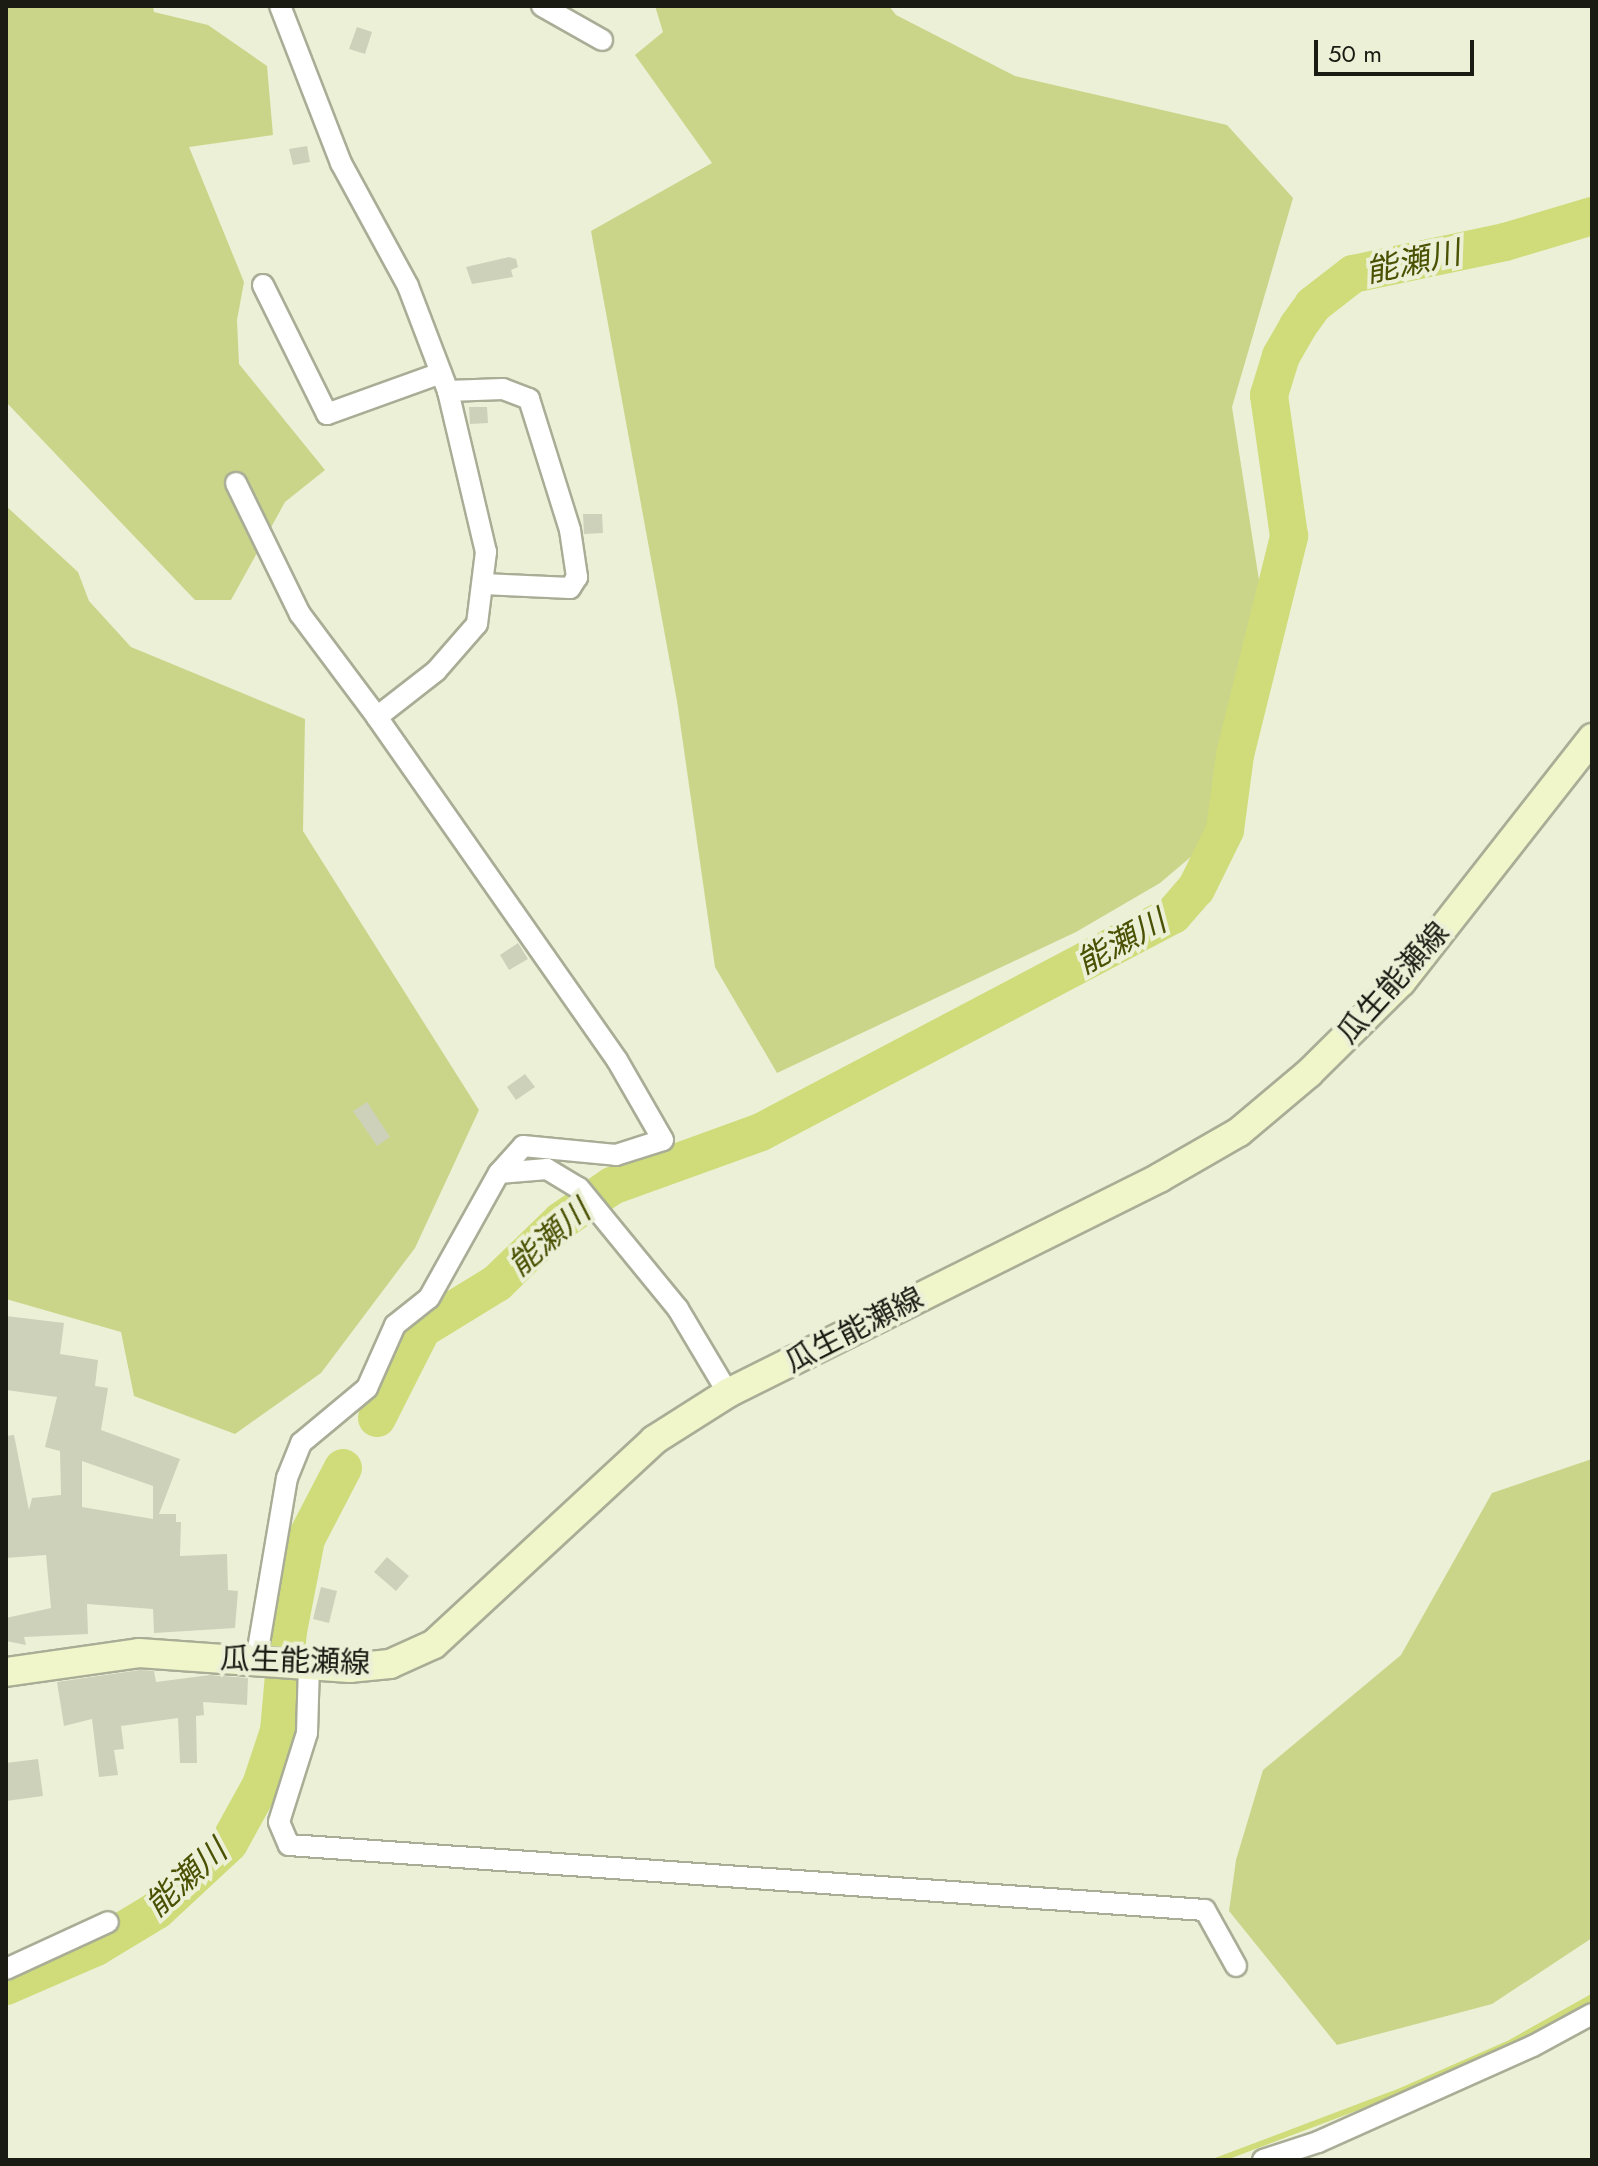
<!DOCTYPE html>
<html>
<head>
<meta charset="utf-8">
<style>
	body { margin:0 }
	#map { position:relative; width:1598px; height:2166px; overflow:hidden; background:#ecf0d7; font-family:Jost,"Noto Sans JP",sans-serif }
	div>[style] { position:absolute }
	.green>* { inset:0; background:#cad589 }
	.stream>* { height:6px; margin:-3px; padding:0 3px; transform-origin:3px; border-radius:3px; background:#cfdc79 }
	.river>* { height:38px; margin:-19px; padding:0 19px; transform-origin:19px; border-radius:19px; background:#cfdc79 }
	.building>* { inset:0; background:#cdd1b9 }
	.roads { filter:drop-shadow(2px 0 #a9ad96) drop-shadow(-2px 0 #a9ad96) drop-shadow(0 2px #a9ad96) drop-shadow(0 -2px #a9ad96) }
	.street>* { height:20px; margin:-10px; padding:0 10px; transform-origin:10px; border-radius:10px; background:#fff }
	.secondary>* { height:28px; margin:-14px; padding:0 14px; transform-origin:14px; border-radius:14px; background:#f0f5ca }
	span { translate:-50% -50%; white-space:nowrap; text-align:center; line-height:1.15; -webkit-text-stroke:8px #ecf0d7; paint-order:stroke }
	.street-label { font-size:30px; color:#1a1b13 }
	.water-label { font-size:32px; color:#4a5103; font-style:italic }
	.frame { position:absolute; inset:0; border:8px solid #1a1b13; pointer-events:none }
	.scale { position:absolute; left:1314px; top:40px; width:160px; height:36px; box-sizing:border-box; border:4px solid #1a1b13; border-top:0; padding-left:10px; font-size:24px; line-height:28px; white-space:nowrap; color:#1a1b13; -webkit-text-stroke:6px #ecf0d7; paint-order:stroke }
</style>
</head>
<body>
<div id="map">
	<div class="green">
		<i style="clip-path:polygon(6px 6px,153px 6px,154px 12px,208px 25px,267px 66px,273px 135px,189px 147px,244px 282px,237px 320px,239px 364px,325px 470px,285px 502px,231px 600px,195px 600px,6px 402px)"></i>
		<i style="clip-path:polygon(655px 6px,889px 6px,896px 15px,1015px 76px,1227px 125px,1293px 198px,1232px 407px,1268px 638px,1212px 839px,1160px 883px,1076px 932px,777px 1073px,715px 967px,677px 701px,591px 231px,712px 163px,635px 55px,663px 32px)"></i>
		<i style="clip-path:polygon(6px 506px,78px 572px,89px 601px,131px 647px,305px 719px,303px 831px,479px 1110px,415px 1248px,321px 1373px,235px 1434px,134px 1396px,121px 1332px,6px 1299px)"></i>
		<i style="clip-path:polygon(1592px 1459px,1592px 1938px,1492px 2004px,1337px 2045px,1229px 1911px,1236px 1860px,1263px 1770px,1401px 1655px,1492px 1493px)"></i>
	</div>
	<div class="stream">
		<i style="left:1218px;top:2160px;width:198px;rotate:-20.7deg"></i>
		<i style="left:1403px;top:2090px;width:115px;rotate:-23.7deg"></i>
		<i style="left:1508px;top:2044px;width:96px;rotate:-29.2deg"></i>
	</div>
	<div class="river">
		<i style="left:377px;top:1418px;width:100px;rotate:-63.2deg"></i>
		<i style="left:422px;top:1329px;width:88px;rotate:-31.5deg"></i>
		<i style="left:497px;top:1283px;width:89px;rotate:-44.1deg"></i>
		<i style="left:561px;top:1221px;width:62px;rotate:-34.5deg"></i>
		<i style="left:612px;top:1186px;width:158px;rotate:-19.9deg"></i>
		<i style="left:761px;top:1132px;width:466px;rotate:-27.8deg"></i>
		<i style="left:1173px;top:915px;width:35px;rotate:-49deg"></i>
		<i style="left:1196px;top:889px;width:66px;rotate:-63.8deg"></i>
		<i style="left:1225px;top:830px;width:76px;rotate:-82.4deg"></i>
		<i style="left:1235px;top:755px;width:226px;rotate:-76.1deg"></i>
		<i style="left:1289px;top:536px;width:142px;rotate:-98.1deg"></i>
		<i style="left:1269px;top:395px;width:41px;rotate:-72.9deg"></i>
		<i style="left:1281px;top:356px;width:34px;rotate:-60deg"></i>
		<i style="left:1298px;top:326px;width:26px;rotate:-54deg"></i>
		<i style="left:1313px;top:305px;width:51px;rotate:-37.8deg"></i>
		<i style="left:1353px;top:274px;width:155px;rotate:-11.9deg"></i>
		<i style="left:1505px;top:242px;width:91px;rotate:-16.6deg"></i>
		<i style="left:6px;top:1986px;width:98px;rotate:-23.4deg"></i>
		<i style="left:96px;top:1947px;width:71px;rotate:-31.2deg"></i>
		<i style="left:157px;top:1910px;width:98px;rotate:-42.9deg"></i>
		<i style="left:229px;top:1843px;width:66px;rotate:-61.1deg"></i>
		<i style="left:261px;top:1785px;width:57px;rotate:-71.6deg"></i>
		<i style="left:279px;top:1731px;width:100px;rotate:-84.9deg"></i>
		<i style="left:288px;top:1631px;width:94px;rotate:-78.9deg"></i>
		<i style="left:306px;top:1539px;width:80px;rotate:-62.5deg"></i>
	</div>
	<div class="building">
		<i style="clip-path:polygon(357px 27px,372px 32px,365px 54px,349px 49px)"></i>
		<i style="clip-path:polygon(307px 146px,310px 162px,293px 165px,289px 149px)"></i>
		<i style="clip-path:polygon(509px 257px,516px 259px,518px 267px,511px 270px,513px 277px,472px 284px,466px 267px)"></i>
		<i style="clip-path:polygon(469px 407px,487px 407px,488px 423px,470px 424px)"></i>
		<i style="clip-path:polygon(583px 514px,602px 514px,603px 533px,584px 534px)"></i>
		<i style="clip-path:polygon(518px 943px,528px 959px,509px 970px,500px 955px)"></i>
		<i style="clip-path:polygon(525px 1074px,535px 1087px,516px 1100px,507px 1087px)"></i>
		<i style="clip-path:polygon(367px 1102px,390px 1137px,377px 1146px,353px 1111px)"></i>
		<i style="clip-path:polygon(evenodd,6px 1316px,64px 1323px,60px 1354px,98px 1360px,95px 1386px,108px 1388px,101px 1430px,180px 1459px,159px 1514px,176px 1514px,176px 1522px,181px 1522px,180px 1556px,227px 1554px,228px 1590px,238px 1591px,235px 1628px,154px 1633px,153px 1609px,87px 1604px,88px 1634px,24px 1637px,26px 1645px,6px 1641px,6px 1618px,51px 1608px,46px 1555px,6px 1558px,6px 1436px,14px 1435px,29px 1510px,32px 1498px,61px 1495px,60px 1451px,45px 1447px,57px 1397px,6px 1390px,6px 1316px,82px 1461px,153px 1486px,153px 1519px,82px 1507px,82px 1461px)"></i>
		<i style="clip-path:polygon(387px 1557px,409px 1576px,396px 1591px,374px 1572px)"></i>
		<i style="clip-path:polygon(321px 1587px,337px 1591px,329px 1623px,313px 1619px)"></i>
		<i style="clip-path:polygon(140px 1670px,154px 1671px,156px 1682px,210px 1675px,248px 1678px,247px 1705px,203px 1702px,204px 1715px,196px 1716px,197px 1763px,180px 1763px,178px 1718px,121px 1726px,124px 1749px,114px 1750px,118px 1775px,99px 1777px,92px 1719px,64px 1726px,57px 1682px)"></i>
		<i style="clip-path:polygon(38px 1759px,43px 1796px,6px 1801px,6px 1763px)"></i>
	</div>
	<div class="roads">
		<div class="street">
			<i style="left:542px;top:6px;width:69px;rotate:29.5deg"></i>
			<i style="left:263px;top:285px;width:144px;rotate:63.6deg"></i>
			<i style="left:327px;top:414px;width:121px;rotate:-19.8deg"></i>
			<i style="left:448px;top:391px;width:55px;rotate:-2.1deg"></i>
			<i style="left:503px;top:389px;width:28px;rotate:21deg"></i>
			<i style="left:529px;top:399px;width:137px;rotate:72.6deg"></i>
			<i style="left:570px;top:530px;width:48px;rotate:81.5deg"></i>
			<i style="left:577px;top:577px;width:13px;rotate:122deg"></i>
			<i style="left:570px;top:588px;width:87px;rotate:-177.4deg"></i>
			<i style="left:236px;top:483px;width:146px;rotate:64deg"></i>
			<i style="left:300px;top:614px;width:129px;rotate:53.2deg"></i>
			<i style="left:499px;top:1173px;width:48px;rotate:-4.8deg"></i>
			<i style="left:547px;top:1169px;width:37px;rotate:31deg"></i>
			<i style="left:579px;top:1188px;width:156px;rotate:50.7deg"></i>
			<i style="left:678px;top:1309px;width:98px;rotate:59.2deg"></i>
			<i style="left:256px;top:1661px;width:186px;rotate:-80.4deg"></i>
			<i style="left:287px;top:1478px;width:38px;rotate:-68deg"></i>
			<i style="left:301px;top:1443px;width:86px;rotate:-39.8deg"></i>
			<i style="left:367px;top:1388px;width:69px;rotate:-66deg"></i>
			<i style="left:395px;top:1325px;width:43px;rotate:-38.5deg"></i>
			<i style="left:429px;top:1298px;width:143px;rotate:-60.8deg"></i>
			<i style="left:499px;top:1173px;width:36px;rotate:-48deg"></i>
			<i style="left:523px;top:1146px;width:93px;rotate:5.5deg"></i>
			<i style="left:616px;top:1155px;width:49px;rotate:-17.7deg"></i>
			<i style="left:663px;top:1140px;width:92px;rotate:-119.9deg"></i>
			<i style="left:617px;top:1060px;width:419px;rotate:-125deg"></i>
			<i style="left:377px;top:717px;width:75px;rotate:-37.9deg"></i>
			<i style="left:436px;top:671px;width:62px;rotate:-48.9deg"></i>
			<i style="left:477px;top:624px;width:73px;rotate:-82.9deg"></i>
			<i style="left:486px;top:552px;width:165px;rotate:-103.3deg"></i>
			<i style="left:448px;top:391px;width:112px;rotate:-110.9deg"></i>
			<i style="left:408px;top:286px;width:140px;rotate:-118.6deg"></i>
			<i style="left:341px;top:163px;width:168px;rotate:-111.2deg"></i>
			<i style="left:309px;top:1665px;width:68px;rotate:91.7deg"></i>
			<i style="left:307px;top:1733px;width:93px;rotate:107.5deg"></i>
			<i style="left:279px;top:1822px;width:25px;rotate:67deg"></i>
			<i style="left:289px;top:1845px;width:918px;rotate:4.06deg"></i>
			<i style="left:1205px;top:1910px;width:64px;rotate:61deg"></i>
			<i style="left:6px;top:1969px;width:112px;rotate:-24.7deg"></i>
			<i style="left:1263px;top:2160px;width:58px;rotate:-18.1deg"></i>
			<i style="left:1318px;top:2142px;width:235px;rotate:-24.1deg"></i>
			<i style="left:1533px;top:2046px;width:67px;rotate:-28.5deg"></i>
		</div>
		<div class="secondary">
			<i style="left:6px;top:1672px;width:134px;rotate:-8.1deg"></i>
			<i style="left:139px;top:1653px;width:211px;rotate:4.1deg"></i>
			<i style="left:349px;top:1668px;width:41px;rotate:-5.6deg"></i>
			<i style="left:390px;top:1664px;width:48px;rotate:-24.4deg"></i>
			<i style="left:434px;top:1644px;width:300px;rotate:-42.8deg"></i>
			<i style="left:654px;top:1440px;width:88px;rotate:-32.4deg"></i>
			<i style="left:728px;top:1393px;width:482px;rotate:-26.5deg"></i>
			<i style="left:1159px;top:1178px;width:92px;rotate:-29.9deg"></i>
			<i style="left:1239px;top:1132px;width:92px;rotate:-40.1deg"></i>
			<i style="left:1309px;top:1073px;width:129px;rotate:-44.7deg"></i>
			<i style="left:1401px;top:982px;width:310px;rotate:-51.9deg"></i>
		</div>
	</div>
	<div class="street-label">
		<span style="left:1393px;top:983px;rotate:-48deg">瓜生能瀬線</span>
		<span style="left:854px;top:1330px;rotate:-27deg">瓜生能瀬線</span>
		<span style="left:295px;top:1661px;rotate:2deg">瓜生能瀬線</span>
	</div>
	<div class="water-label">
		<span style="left:1413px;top:262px;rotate:-12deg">能瀬川</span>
		<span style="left:1121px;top:942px;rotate:-29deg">能瀬川</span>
		<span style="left:549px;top:1238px;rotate:-41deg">能瀬川</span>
		<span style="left:186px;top:1878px;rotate:-42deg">能瀬川</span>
	</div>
	<div class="frame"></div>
	<div class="scale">50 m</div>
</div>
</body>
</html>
